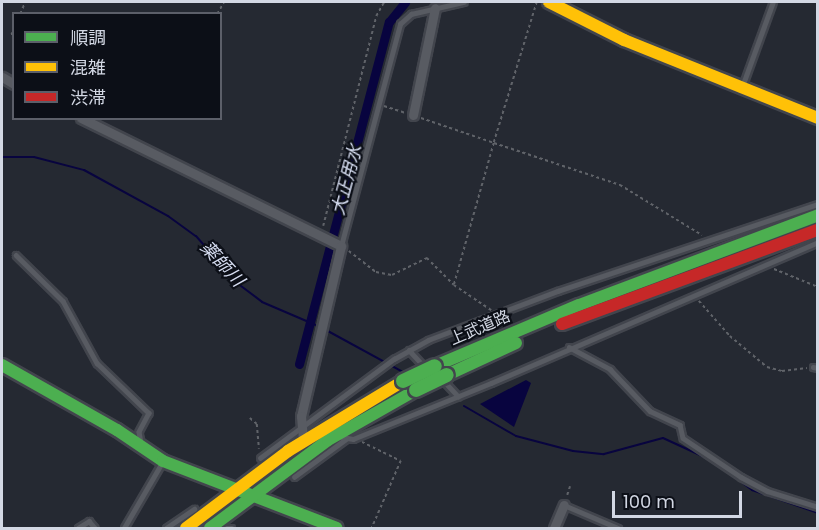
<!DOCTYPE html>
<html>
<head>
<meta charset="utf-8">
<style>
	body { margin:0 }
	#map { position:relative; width:819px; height:530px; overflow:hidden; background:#252932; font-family:Poppins,"Noto Sans JP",sans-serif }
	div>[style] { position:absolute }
	.water>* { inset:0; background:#08043f }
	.stream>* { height:2px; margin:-1px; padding:0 1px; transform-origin:1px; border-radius:1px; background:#08043f }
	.canal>* { height:9px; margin:-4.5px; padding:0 4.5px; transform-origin:4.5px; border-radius:4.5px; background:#08043f }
	.path>* { height:1.5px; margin-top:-0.75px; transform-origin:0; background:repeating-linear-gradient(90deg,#606369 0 3px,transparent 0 6px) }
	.roads { filter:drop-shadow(2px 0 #42454d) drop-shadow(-2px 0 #42454d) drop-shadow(0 2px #42454d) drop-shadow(0 -2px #42454d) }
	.lane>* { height:4.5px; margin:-2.25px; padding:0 2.25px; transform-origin:2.25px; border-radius:2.25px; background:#585b62 }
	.street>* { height:9px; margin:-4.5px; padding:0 4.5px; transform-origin:4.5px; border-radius:4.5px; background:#585b62 }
	.fast>* { height:12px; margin:-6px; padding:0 6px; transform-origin:6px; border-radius:6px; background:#4caf50 }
	.slow>* { height:12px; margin:-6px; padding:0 6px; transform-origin:6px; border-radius:6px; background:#ffc107 }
	.jam>* { height:12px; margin:-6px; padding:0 6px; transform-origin:6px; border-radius:6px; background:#c62828 }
	.bridges { filter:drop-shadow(2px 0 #42454d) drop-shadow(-2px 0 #42454d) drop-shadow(0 2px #42454d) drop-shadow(0 -2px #42454d) }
	.fast-bridge>* { height:14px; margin:-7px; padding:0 7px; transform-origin:7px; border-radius:7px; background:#4caf50 }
	span { translate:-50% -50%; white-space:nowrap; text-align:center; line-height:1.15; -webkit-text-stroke:4.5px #0c0f17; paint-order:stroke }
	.street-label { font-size:16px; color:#d3d8e4 }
	.water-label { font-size:18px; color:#d6ddf1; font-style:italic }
	.frame { position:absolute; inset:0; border:3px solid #d3d8e4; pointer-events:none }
	.legend { position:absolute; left:12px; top:12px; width:210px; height:108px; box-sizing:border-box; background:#0c0f17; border:2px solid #5c5f69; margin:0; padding:8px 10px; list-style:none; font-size:18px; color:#d3d8e4 }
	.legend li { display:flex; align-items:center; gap:12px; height:30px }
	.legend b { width:30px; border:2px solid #5c5f69 }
	.scale { position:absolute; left:612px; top:491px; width:130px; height:27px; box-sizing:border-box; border:3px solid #d3d8e4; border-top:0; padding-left:8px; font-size:18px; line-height:21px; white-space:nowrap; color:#d3d8e4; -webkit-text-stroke:4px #0c0f17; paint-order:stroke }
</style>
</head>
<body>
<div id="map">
	<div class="water">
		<i style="clip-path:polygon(526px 380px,531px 383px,514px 427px,480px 404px)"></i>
	</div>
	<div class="stream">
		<i style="left:2px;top:157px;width:32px"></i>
		<i style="left:34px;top:157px;width:52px;rotate:14.6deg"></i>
		<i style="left:84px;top:170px;width:96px;rotate:28.7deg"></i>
		<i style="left:168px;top:216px;width:34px;rotate:36deg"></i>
		<i style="left:196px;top:236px;width:62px;rotate:48.9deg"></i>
		<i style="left:237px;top:283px;width:31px;rotate:37deg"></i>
		<i style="left:262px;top:302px;width:61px;rotate:23.2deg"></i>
		<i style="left:326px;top:330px;width:90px;rotate:28.6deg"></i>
		<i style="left:464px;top:406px;width:60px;rotate:30deg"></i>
		<i style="left:516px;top:436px;width:59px;rotate:14.7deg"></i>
		<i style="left:573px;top:451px;width:31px;rotate:6deg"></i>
		<i style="left:604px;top:454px;width:61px;rotate:-15.2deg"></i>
		<i style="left:663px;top:438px;width:55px;rotate:24.7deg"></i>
		<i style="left:713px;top:461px;width:49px;rotate:36.6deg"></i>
		<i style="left:752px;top:490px;width:70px;rotate:19.2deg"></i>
	</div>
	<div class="canal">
		<i style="left:299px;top:364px;width:354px;rotate:-75.3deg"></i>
		<i style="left:389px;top:22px;width:26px;rotate:-51deg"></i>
	</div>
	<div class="path">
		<i style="left:537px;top:2px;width:147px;rotate:107deg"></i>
		<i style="left:494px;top:143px;width:133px;rotate:18.4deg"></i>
		<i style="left:620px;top:185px;width:96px;rotate:31.4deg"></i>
		<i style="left:20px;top:14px;width:13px;rotate:-67deg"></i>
		<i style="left:217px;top:14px;width:14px;rotate:-60deg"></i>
		<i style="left:11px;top:35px;width:7px;rotate:-63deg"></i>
		<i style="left:384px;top:106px;width:22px;rotate:18deg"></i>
		<i style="left:421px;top:118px;width:77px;rotate:18.9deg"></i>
		<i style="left:494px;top:143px;width:148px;rotate:105.7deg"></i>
		<i style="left:323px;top:226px;width:217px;rotate:-75.8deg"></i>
		<i style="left:376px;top:16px;width:16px;rotate:-60deg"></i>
		<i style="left:349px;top:251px;width:34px;rotate:38deg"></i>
		<i style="left:376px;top:272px;width:16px;rotate:11deg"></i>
		<i style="left:392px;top:275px;width:39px;rotate:-26deg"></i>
		<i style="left:427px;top:258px;width:38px;rotate:45deg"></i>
		<i style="left:454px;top:285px;width:45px;rotate:34deg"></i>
		<i style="left:774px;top:269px;width:48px;rotate:22.2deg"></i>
		<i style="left:699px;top:301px;width:47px;rotate:48.5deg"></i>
		<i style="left:730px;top:336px;width:48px;rotate:40deg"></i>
		<i style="left:767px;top:367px;width:16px;rotate:15deg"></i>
		<i style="left:782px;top:371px;width:25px;rotate:-7deg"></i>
		<i style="left:250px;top:418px;width:9px;rotate:41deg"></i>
		<i style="left:257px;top:424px;width:25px;rotate:85deg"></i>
		<i style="left:362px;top:442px;width:43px;rotate:26deg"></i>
		<i style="left:401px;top:461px;width:73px;rotate:113.4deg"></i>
		<i style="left:567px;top:495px;width:9px;rotate:-72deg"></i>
	</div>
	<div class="roads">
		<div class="lane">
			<i style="left:742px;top:87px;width:90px;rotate:-70deg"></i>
			<i style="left:341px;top:246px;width:230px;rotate:-75.1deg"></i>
			<i style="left:400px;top:24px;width:15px;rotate:-42deg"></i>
			<i style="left:411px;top:14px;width:54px;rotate:-12.8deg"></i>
			<i style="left:16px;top:255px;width:66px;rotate:44.4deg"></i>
			<i style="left:63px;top:301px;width:71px;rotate:61.3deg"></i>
			<i style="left:97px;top:363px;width:72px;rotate:43.9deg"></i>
			<i style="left:149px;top:413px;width:21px;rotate:118deg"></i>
			<i style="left:139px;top:432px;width:10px;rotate:79deg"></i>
			<i style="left:569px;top:347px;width:47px;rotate:28.2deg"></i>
			<i style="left:610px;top:369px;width:58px;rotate:46.4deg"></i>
			<i style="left:650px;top:411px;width:33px;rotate:25deg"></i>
			<i style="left:680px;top:425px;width:13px;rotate:77deg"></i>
			<i style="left:683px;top:438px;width:70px;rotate:33.9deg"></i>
			<i style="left:741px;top:477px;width:30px;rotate:28deg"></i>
			<i style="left:767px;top:491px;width:53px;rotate:17.4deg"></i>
			<i style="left:409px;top:350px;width:23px;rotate:47deg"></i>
			<i style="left:813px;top:367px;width:5px;rotate:11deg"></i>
			<i style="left:444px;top:381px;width:21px;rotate:47deg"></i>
			<i style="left:342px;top:437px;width:11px;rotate:10deg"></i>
			<i style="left:353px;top:439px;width:149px;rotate:-22.1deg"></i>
			<i style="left:491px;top:383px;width:356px;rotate:-23.3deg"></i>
			<i style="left:260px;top:458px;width:167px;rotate:-36.5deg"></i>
			<i style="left:394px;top:359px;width:39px;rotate:-29deg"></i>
			<i style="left:428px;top:340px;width:139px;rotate:-20.7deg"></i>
			<i style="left:558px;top:291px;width:274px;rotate:-18.5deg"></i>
			<i style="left:294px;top:477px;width:64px;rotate:-36.2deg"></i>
			<i style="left:564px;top:505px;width:59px;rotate:23.1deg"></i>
			<i style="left:78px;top:528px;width:13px;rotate:-32deg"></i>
			<i style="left:89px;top:521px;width:9px;rotate:49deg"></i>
			<i style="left:124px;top:528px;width:78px;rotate:-59.8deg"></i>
			<i style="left:166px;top:528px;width:34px;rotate:-34deg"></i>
			<i style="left:227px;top:528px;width:5px"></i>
		</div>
		<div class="street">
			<i style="left:2px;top:77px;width:14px;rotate:30deg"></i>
			<i style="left:413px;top:115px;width:109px;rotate:-78.4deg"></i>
			<i style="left:81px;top:118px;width:290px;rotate:26.2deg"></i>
			<i style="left:341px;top:246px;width:175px;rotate:103.2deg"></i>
			<i style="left:301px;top:416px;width:25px;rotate:85deg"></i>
			<i style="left:554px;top:528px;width:25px;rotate:-67deg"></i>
		</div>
		<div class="fast">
			<i style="left:2px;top:365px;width:132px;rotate:29.5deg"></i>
			<i style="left:117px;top:430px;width:55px;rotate:34deg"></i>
			<i style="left:163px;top:461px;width:186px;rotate:21.1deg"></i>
			<i style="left:435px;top:366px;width:156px;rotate:-23deg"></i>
			<i style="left:579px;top:305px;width:255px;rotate:-20.6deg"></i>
			<i style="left:447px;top:375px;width:76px;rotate:-24.9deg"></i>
			<i style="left:210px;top:528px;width:147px;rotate:-36.7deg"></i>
			<i style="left:328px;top:440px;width:101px;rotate:-29.6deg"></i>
		</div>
		<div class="slow">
			<i style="left:549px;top:2px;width:84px;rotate:26.9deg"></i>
			<i style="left:624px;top:40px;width:209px;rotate:21.9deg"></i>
			<i style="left:186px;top:528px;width:128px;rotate:-37deg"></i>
			<i style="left:288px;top:451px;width:135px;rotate:-31.3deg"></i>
		</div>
		<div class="jam">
			<i style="left:562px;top:324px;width:273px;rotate:-20.2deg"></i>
		</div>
	</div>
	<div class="bridges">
		<div class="fast-bridge">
			<i style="left:403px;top:381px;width:35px;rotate:-25deg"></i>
			<i style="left:416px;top:390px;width:34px;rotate:-26deg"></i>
		</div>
	</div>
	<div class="street-label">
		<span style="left:480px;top:328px;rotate:-23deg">上武道路</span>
	</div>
	<div class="water-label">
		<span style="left:347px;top:180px;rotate:-75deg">大正用水</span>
		<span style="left:222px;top:264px;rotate:47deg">薬師川</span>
	</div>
	<div class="frame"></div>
	<ul class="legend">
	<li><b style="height:8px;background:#4caf50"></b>順調</li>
	<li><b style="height:8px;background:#ffc107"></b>混雑</li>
	<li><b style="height:8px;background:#c62828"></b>渋滞</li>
	</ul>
	<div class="scale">100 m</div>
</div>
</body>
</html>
